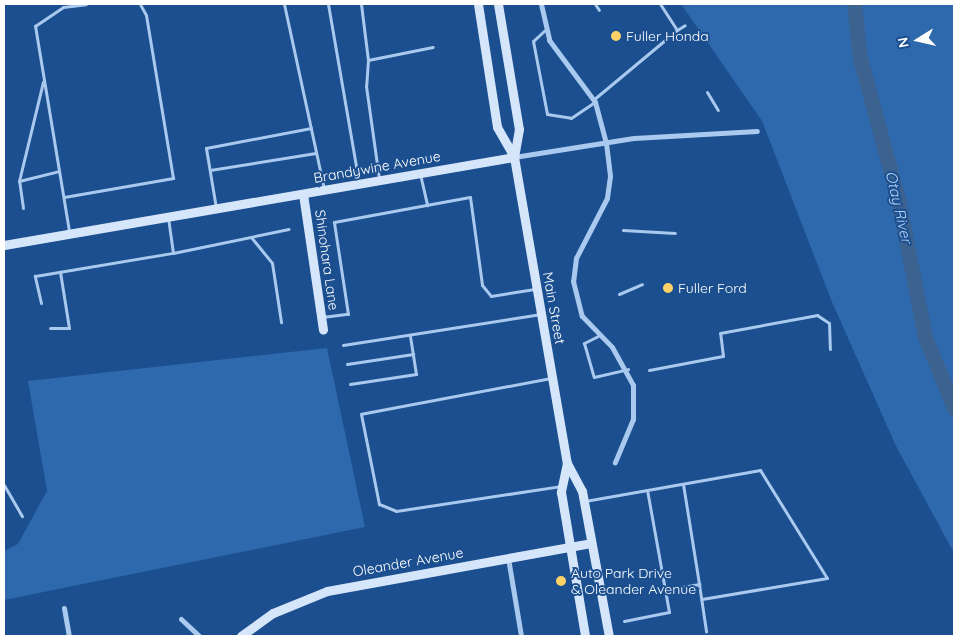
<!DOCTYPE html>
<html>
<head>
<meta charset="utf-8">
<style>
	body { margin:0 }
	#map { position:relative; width:958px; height:640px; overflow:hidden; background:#1b4f8f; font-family:Quicksand,sans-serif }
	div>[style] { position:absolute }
	.green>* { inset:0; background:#2e69ad }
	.river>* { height:15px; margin:-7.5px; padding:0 7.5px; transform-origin:7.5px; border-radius:7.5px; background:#3c6290 }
	.lane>* { height:3px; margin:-1.5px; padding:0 1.5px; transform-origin:1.5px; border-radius:1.5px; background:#a9c9ee }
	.street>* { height:5px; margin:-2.5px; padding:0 2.5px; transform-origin:2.5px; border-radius:2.5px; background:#a9c9ee }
	.secondary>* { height:9px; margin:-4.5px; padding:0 4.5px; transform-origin:4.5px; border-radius:4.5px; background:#d6e6fa }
	.dots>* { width:14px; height:14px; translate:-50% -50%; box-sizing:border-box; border:2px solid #1b4f8f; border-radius:50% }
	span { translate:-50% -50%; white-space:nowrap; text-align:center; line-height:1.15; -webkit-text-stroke:4px #1b4f8f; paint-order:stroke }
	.poi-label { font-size:14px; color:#fff }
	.left { translate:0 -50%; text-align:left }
	.street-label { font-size:14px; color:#fff }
	.water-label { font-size:15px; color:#b5d3f5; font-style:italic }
	.frame { position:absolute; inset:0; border:5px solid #fff; pointer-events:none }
	.north { position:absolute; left:893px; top:15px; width:50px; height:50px; -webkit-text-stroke:4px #1b4f8f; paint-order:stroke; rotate:260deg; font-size:14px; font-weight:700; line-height:20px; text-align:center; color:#fff }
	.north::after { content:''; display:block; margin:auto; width:18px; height:22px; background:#fff; clip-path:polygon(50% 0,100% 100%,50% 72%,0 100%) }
</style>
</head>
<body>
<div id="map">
	<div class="green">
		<i style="clip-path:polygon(681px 4px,954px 4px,954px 553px,896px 446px,832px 302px,762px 121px)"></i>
		<i style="clip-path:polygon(327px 348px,365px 527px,4px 600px,4px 551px,18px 544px,47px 491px,28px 381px)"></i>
	</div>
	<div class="river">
		<i style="left:854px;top:4px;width:54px;rotate:83.7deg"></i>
		<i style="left:860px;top:58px;width:146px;rotate:74.9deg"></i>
		<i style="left:898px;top:199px;width:141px;rotate:78.9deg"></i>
		<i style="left:925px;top:337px;width:77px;rotate:67.8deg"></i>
	</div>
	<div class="lane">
		<i style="left:284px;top:4px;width:189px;rotate:77.8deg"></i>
		<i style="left:328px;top:4px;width:182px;rotate:80.2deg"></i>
		<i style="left:361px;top:4px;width:56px;rotate:82.9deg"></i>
		<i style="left:368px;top:60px;width:26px;rotate:94deg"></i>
		<i style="left:366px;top:86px;width:94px;rotate:82deg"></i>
		<i style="left:595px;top:4px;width:7px;rotate:56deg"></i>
		<i style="left:545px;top:30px;width:16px;rotate:137deg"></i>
		<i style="left:533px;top:41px;width:74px;rotate:79.1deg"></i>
		<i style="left:547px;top:114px;width:24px;rotate:9deg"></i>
		<i style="left:571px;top:118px;width:29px;rotate:-34deg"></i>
		<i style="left:677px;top:30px;width:9px;rotate:-32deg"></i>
		<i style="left:368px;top:60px;width:66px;rotate:-11.3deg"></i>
		<i style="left:707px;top:92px;width:21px;rotate:59deg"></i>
		<i style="left:593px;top:100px;width:109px;rotate:-39.8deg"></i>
		<i style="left:677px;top:30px;width:31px;rotate:-123deg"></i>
		<i style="left:210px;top:170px;width:107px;rotate:-9.1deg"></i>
		<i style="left:420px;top:174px;width:32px;rotate:77deg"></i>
		<i style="left:19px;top:181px;width:102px;rotate:-76.4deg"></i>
		<i style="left:64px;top:197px;width:111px;rotate:-9.9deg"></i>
		<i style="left:173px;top:178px;width:165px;rotate:-99.4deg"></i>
		<i style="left:146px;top:15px;width:13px;rotate:-119deg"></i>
		<i style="left:23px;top:208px;width:27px;rotate:-98deg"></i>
		<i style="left:19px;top:181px;width:41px;rotate:-14deg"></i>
		<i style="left:216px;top:208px;width:61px;rotate:-99.5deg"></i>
		<i style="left:206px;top:148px;width:107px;rotate:-10.8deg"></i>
		<i style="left:623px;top:230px;width:52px;rotate:3.3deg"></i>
		<i style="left:69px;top:231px;width:208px;rotate:-99.4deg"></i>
		<i style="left:35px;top:26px;width:34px;rotate:-34deg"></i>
		<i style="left:63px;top:7px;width:23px;rotate:-7deg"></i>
		<i style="left:251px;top:237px;width:33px;rotate:51deg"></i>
		<i style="left:272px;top:263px;width:60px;rotate:81.3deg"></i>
		<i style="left:173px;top:253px;width:118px;rotate:-11.7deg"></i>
		<i style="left:619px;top:294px;width:25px;rotate:-23deg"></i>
		<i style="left:41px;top:303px;width:28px;rotate:-103deg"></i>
		<i style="left:35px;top:276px;width:140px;rotate:-9.5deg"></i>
		<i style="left:173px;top:253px;width:35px;rotate:-98deg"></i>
		<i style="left:322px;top:317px;width:26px;rotate:-7deg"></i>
		<i style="left:348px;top:314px;width:93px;rotate:-98.7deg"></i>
		<i style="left:334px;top:222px;width:138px;rotate:-10.4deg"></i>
		<i style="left:470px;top:197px;width:89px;rotate:82.2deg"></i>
		<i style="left:482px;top:285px;width:14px;rotate:51deg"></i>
		<i style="left:491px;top:296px;width:44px;rotate:-9.2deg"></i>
		<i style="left:50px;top:328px;width:19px"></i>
		<i style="left:69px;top:328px;width:57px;rotate:-99.1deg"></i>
		<i style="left:598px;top:336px;width:16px;rotate:153deg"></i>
		<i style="left:584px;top:343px;width:35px;rotate:74deg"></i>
		<i style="left:594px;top:377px;width:35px;rotate:-13deg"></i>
		<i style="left:343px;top:345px;width:199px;rotate:-8.9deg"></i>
		<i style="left:347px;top:364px;width:67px;rotate:-8.6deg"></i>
		<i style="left:649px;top:370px;width:75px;rotate:-10.7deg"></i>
		<i style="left:723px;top:356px;width:23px;rotate:-97deg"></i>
		<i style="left:720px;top:333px;width:99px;rotate:-10.5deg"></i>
		<i style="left:817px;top:315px;width:14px;rotate:34deg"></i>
		<i style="left:829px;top:323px;width:26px;rotate:88deg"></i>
		<i style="left:551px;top:378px;width:193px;rotate:169.3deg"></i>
		<i style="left:361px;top:414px;width:92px;rotate:78.7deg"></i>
		<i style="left:379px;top:504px;width:18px;rotate:22deg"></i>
		<i style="left:396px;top:511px;width:168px;rotate:-8.6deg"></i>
		<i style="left:350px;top:384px;width:67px;rotate:-8.6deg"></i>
		<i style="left:416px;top:374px;width:39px;rotate:-99deg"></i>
		<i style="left:683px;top:484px;width:101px;rotate:80.9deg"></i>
		<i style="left:4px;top:485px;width:36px;rotate:60deg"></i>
		<i style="left:585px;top:501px;width:178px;rotate:-10deg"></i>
		<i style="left:760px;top:470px;width:127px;rotate:58.2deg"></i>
		<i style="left:827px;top:578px;width:127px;rotate:170.5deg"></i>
		<i style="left:665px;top:590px;width:35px;rotate:-10deg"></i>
		<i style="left:699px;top:584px;width:48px;rotate:81.5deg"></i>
		<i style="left:624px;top:621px;width:46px;rotate:-11.3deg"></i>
		<i style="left:669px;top:612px;width:124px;rotate:-100.2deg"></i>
	</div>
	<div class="street">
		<i style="left:541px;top:4px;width:37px;rotate:77deg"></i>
		<i style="left:549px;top:40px;width:77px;rotate:53.4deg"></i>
		<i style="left:595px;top:102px;width:42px;rotate:75deg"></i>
		<i style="left:606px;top:143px;width:33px;rotate:83deg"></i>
		<i style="left:610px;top:176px;width:22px;rotate:98deg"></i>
		<i style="left:607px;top:198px;width:68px;rotate:117.3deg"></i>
		<i style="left:576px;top:258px;width:23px;rotate:97deg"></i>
		<i style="left:573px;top:281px;width:36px;rotate:76deg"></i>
		<i style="left:582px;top:316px;width:43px;rotate:45.9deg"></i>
		<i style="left:612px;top:347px;width:43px;rotate:61.1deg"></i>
		<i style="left:633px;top:385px;width:34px;rotate:90deg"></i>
		<i style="left:633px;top:419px;width:47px;rotate:112.7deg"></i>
		<i style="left:514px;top:157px;width:121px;rotate:-9deg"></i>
		<i style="left:634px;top:138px;width:123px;rotate:-3.3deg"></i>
		<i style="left:508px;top:558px;width:79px;rotate:80.5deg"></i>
		<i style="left:64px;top:608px;width:28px;rotate:80deg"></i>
		<i style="left:181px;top:619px;width:25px;rotate:43deg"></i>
	</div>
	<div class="secondary">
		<i style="left:478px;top:4px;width:124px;rotate:81.2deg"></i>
		<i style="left:497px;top:127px;width:34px;rotate:60deg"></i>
		<i style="left:514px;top:157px;width:311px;rotate:80.2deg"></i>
		<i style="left:567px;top:463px;width:32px;rotate:62deg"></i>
		<i style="left:582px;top:491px;width:147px;rotate:79.5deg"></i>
		<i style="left:498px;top:4px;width:127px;rotate:80.5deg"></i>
		<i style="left:519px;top:129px;width:28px;rotate:100deg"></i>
		<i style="left:303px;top:194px;width:137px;rotate:81.6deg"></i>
		<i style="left:4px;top:245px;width:518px;rotate:-9.79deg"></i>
		<i style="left:567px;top:463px;width:30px;rotate:102deg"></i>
		<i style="left:561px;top:492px;width:146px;rotate:80.5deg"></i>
		<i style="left:241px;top:636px;width:39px;rotate:-36deg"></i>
		<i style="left:273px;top:613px;width:58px;rotate:-22.2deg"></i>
		<i style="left:327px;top:591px;width:268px;rotate:-10.3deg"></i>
	</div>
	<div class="dots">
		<i style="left:616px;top:36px;background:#ffd166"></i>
		<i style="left:668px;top:288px;background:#ffd166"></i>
		<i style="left:561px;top:581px;background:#ffd166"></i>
	</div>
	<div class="poi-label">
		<span class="left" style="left:626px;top:36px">Fuller Honda</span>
		<span class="left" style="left:678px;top:288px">Fuller Ford</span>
		<span class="left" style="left:571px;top:581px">Auto Park Drive<br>&amp; Oleander Avenue</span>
	</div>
	<div class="street-label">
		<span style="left:377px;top:167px;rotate:-10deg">Brandywine Avenue</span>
		<span style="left:327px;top:260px;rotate:82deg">Shinohara Lane</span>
		<span style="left:554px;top:308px;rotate:80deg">Main Street</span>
		<span style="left:408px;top:562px;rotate:-10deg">Oleander Avenue</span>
	</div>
	<div class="water-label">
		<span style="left:899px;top:207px;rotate:77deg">Otay River</span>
	</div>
	<div class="frame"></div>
	<div class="north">N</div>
</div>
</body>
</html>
